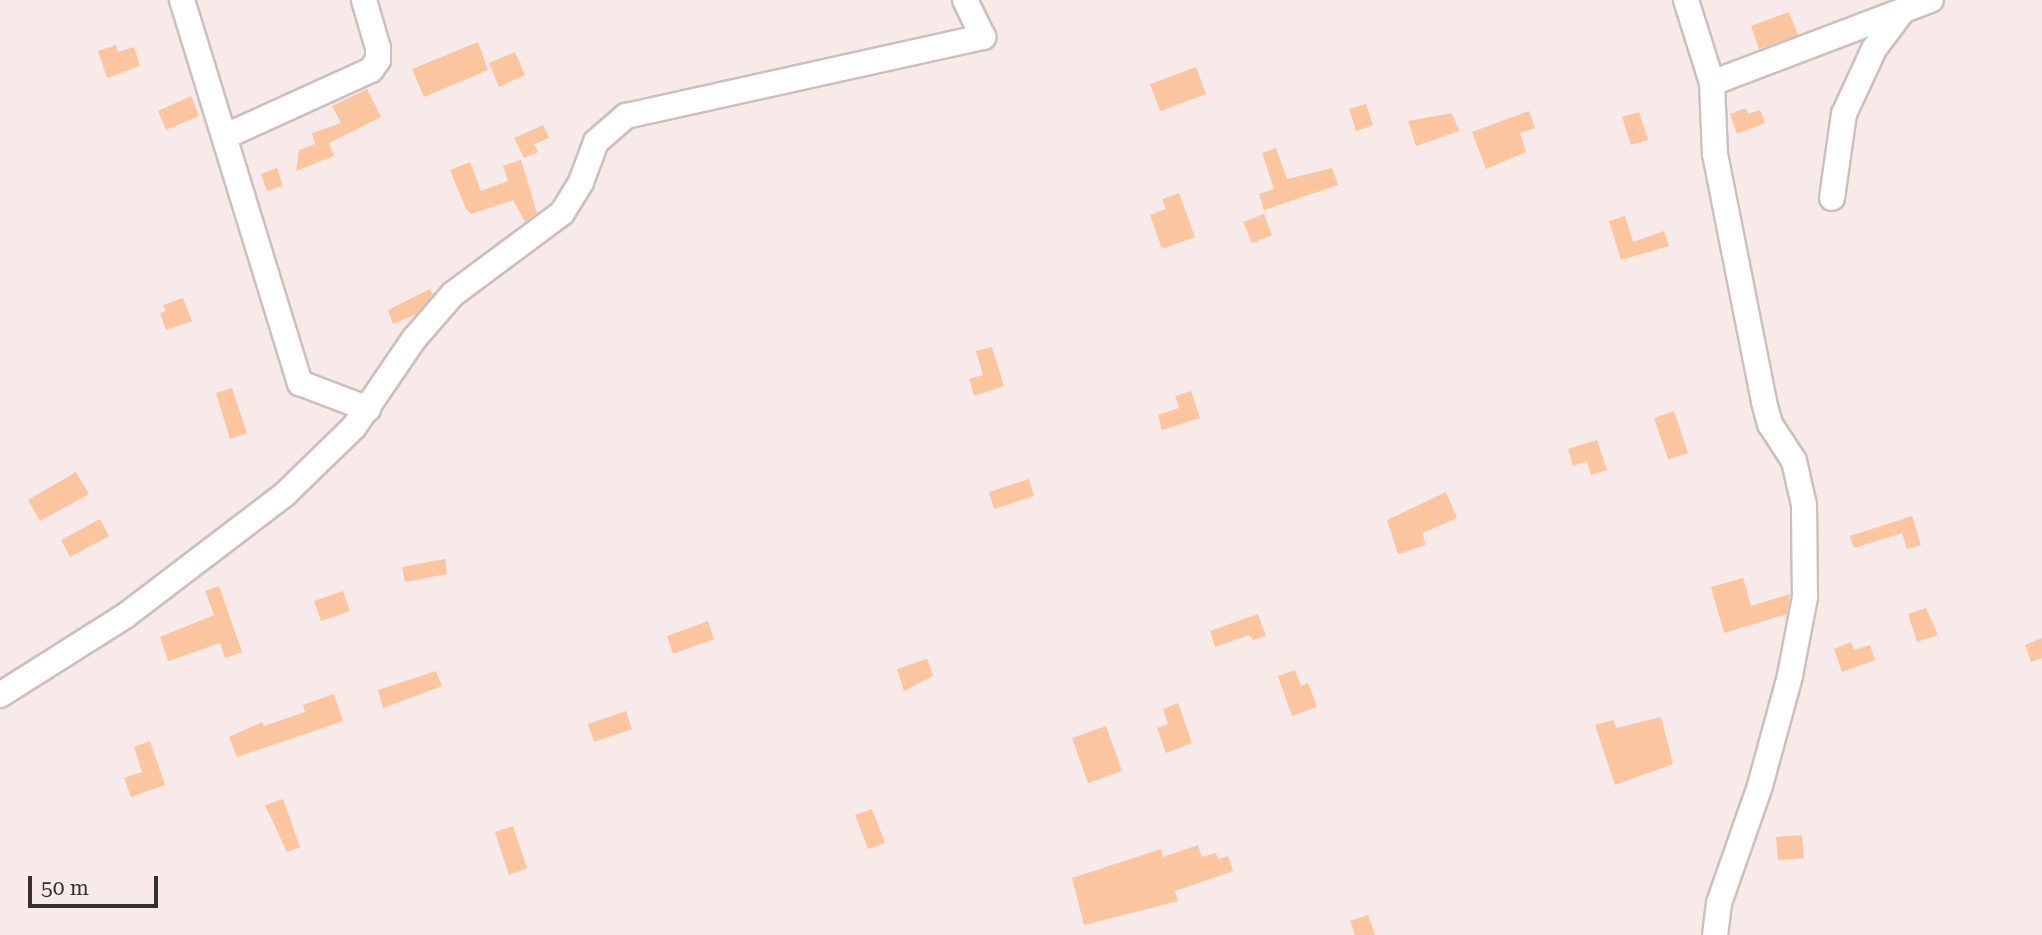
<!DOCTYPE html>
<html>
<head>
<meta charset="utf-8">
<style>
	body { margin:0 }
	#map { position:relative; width:2042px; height:935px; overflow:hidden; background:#f8eae9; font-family:"Roboto Serif",serif }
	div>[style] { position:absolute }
	.building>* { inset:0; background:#fbc59f }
	.roads { filter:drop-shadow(2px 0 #ccbfbe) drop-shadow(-2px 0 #ccbfbe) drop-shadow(0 2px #ccbfbe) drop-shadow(0 -2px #ccbfbe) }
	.minor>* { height:24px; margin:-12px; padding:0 12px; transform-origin:12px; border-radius:12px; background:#fff }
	span { translate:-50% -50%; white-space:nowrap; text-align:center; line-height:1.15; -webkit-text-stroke:5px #f8eae9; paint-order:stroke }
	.scale { position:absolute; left:28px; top:876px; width:130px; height:32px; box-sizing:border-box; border:4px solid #353030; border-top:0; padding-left:9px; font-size:21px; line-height:24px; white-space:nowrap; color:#353030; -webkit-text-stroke:5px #f8eae9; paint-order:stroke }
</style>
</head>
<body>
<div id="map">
	<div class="building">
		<i style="clip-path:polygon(1789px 12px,1798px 35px,1759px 49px,1751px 26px)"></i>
		<i style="clip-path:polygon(478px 42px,488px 70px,424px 97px,412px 69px)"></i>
		<i style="clip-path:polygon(116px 45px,118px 52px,134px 47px,140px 66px,107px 78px,98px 51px)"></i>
		<i style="clip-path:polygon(515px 52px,525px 75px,499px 87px,489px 63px)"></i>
		<i style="clip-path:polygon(1196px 67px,1206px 94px,1160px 111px,1150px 84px)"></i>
		<i style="clip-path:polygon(367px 89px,381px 117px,329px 143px,334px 156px,296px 171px,299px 150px,315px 144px,312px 133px,341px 123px,332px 106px)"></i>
		<i style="clip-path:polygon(191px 96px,199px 116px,166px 130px,158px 111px)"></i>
		<i style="clip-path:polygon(1366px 104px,1373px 125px,1356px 131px,1349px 109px)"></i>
		<i style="clip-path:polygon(1746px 108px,1748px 114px,1760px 110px,1765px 123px,1737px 134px,1730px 114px)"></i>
		<i style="clip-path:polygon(1529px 111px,1535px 128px,1520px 133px,1526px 152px,1486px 169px,1472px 132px)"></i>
		<i style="clip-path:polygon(1639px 112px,1648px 140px,1631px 145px,1622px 117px)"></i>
		<i style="clip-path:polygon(1452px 113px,1459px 131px,1416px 146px,1408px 121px)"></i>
		<i style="clip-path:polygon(543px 125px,549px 138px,534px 144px,538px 152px,524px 158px,514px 138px)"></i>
		<i style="clip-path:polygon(1276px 148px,1287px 179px,1332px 168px,1338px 185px,1264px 210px,1259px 194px,1274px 189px,1262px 153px)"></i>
		<i style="clip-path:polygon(521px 160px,537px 213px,525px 222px,513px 200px,471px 214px,466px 209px,450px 170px,470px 162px,481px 191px,508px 181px,503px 166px)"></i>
		<i style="clip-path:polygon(277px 168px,283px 186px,267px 191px,261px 174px)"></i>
		<i style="clip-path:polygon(1179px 193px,1195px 237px,1162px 249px,1150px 215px,1166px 209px,1162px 199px)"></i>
		<i style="clip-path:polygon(1264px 214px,1272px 235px,1252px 243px,1243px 222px)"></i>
		<i style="clip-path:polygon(1625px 216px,1633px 242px,1664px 231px,1669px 246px,1621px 260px,1609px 221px)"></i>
		<i style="clip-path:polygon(430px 289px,433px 295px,416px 314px,393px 324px,388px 310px)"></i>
		<i style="clip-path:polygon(183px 298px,192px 321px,166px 330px,160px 313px,166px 311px,163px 305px)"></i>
		<i style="clip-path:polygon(992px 347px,1004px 386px,974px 396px,969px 379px,983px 375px,976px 351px)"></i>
		<i style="clip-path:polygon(232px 388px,247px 433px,230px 439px,216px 393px)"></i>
		<i style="clip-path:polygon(1191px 391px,1200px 418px,1162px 430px,1158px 415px,1179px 408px,1175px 396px)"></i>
		<i style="clip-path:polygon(1674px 411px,1688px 453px,1668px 459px,1654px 418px)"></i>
		<i style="clip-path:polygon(1597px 440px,1607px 470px,1591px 475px,1587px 461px,1573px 466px,1568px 449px)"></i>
		<i style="clip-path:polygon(76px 472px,89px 494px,40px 521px,28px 500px)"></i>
		<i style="clip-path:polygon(1029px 479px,1034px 496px,994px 509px,989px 492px)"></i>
		<i style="clip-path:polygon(1446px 492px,1457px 518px,1422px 533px,1426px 545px,1398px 554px,1387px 520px)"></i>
		<i style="clip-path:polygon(1912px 516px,1921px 545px,1907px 549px,1902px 533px,1854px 548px,1850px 536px)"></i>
		<i style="clip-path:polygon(100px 519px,109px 536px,70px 557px,61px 540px)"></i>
		<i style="clip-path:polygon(445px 559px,447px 574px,405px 582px,402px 567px)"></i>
		<i style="clip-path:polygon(1743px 578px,1751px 606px,1790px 594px,1787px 614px,1724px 633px,1711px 587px)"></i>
		<i style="clip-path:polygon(219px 586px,242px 652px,225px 658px,220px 643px,168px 661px,160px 637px,214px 615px,205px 591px)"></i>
		<i style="clip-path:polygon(343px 591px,350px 611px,321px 621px,314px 601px)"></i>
		<i style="clip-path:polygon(1926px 608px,1938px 635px,1917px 642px,1908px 614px)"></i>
		<i style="clip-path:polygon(1258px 614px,1266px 636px,1253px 640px,1249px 635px,1215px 647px,1210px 631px)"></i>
		<i style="clip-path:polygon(708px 621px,714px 639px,673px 654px,667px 636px)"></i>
		<i style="clip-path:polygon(2042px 638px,2042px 658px,2031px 662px,2025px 645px)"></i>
		<i style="clip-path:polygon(1851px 642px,1854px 650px,1870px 645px,1875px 660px,1842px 672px,1834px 649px)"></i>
		<i style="clip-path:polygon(927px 659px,933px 676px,904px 691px,897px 669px)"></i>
		<i style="clip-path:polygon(1295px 670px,1301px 686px,1308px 683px,1317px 707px,1292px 716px,1278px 676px)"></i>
		<i style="clip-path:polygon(436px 671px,442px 686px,383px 708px,378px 690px)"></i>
		<i style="clip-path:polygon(334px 694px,343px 721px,237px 757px,229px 737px,262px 722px,264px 726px,305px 712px,303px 705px)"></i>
		<i style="clip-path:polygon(1178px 703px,1192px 743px,1166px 753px,1157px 728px,1168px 724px,1163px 709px)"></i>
		<i style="clip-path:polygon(626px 711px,632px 729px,594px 742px,588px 724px)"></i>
		<i style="clip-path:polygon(1661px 717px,1673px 764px,1615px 785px,1595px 725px,1613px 720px,1616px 728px)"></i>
		<i style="clip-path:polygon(1106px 726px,1122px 771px,1088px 783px,1072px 738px)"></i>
		<i style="clip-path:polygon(150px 741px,165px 785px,131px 797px,124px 778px,142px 772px,134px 747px)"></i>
		<i style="clip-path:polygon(283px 799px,300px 847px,287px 852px,265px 805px)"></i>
		<i style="clip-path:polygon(872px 809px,885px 843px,868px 849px,855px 815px)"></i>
		<i style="clip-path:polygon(513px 826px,527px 868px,509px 875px,495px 832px)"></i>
		<i style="clip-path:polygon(1802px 835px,1804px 858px,1778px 860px,1776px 837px)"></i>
		<i style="clip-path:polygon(1198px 845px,1202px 857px,1216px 853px,1218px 859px,1228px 856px,1233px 871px,1175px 891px,1178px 901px,1084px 925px,1072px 878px,1161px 849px,1163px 857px)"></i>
		<i style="clip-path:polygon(1368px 915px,1375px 935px,1355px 935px,1350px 921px)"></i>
	</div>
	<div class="roads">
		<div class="minor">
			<i style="left:182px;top:0;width:401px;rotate:72.9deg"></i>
			<i style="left:300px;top:383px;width:73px;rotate:20.9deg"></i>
			<i style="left:1686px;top:0;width:87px;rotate:72.6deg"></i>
			<i style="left:1712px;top:83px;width:71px;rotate:87.6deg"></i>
			<i style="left:1715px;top:154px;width:253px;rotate:78.8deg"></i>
			<i style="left:1764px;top:402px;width:23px;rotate:75deg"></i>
			<i style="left:1770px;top:424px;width:44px;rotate:57deg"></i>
			<i style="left:1794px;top:461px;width:45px;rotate:77.2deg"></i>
			<i style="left:1804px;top:505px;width:92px;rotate:89.4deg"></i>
			<i style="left:1805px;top:597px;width:80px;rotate:100.8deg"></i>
			<i style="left:1790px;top:676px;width:114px;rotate:105.3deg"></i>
			<i style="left:1760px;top:786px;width:124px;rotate:109.3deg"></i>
			<i style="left:1719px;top:903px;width:32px;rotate:97deg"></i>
			<i style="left:1712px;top:83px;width:234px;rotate:-20.8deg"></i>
			<i style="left:226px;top:136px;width:159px;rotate:-24.5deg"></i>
			<i style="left:371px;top:70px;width:12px;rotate:-55deg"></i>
			<i style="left:378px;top:60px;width:12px;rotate:-90deg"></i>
			<i style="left:378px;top:48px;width:50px;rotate:-106.3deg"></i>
			<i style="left:1832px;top:198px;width:85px;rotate:-81.9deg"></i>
			<i style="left:1844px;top:114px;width:72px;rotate:-65.2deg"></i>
			<i style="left:1874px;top:49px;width:45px;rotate:-53.1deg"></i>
			<i style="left:0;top:695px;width:148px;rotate:-32.3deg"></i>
			<i style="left:125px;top:616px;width:201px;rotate:-37.3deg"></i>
			<i style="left:285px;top:494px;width:96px;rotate:-44.2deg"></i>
			<i style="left:354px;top:427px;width:107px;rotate:-55.7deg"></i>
			<i style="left:414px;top:339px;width:60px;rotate:-49.1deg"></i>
			<i style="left:453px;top:294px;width:136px;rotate:-36.6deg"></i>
			<i style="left:562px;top:213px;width:36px;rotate:-58deg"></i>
			<i style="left:581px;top:182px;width:43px;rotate:-69.4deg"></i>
			<i style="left:596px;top:142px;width:40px;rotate:-41deg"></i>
			<i style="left:626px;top:116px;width:366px;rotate:-12.5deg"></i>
			<i style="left:983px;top:37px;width:41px;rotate:-115.9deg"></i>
		</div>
	</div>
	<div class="scale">50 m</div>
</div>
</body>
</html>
